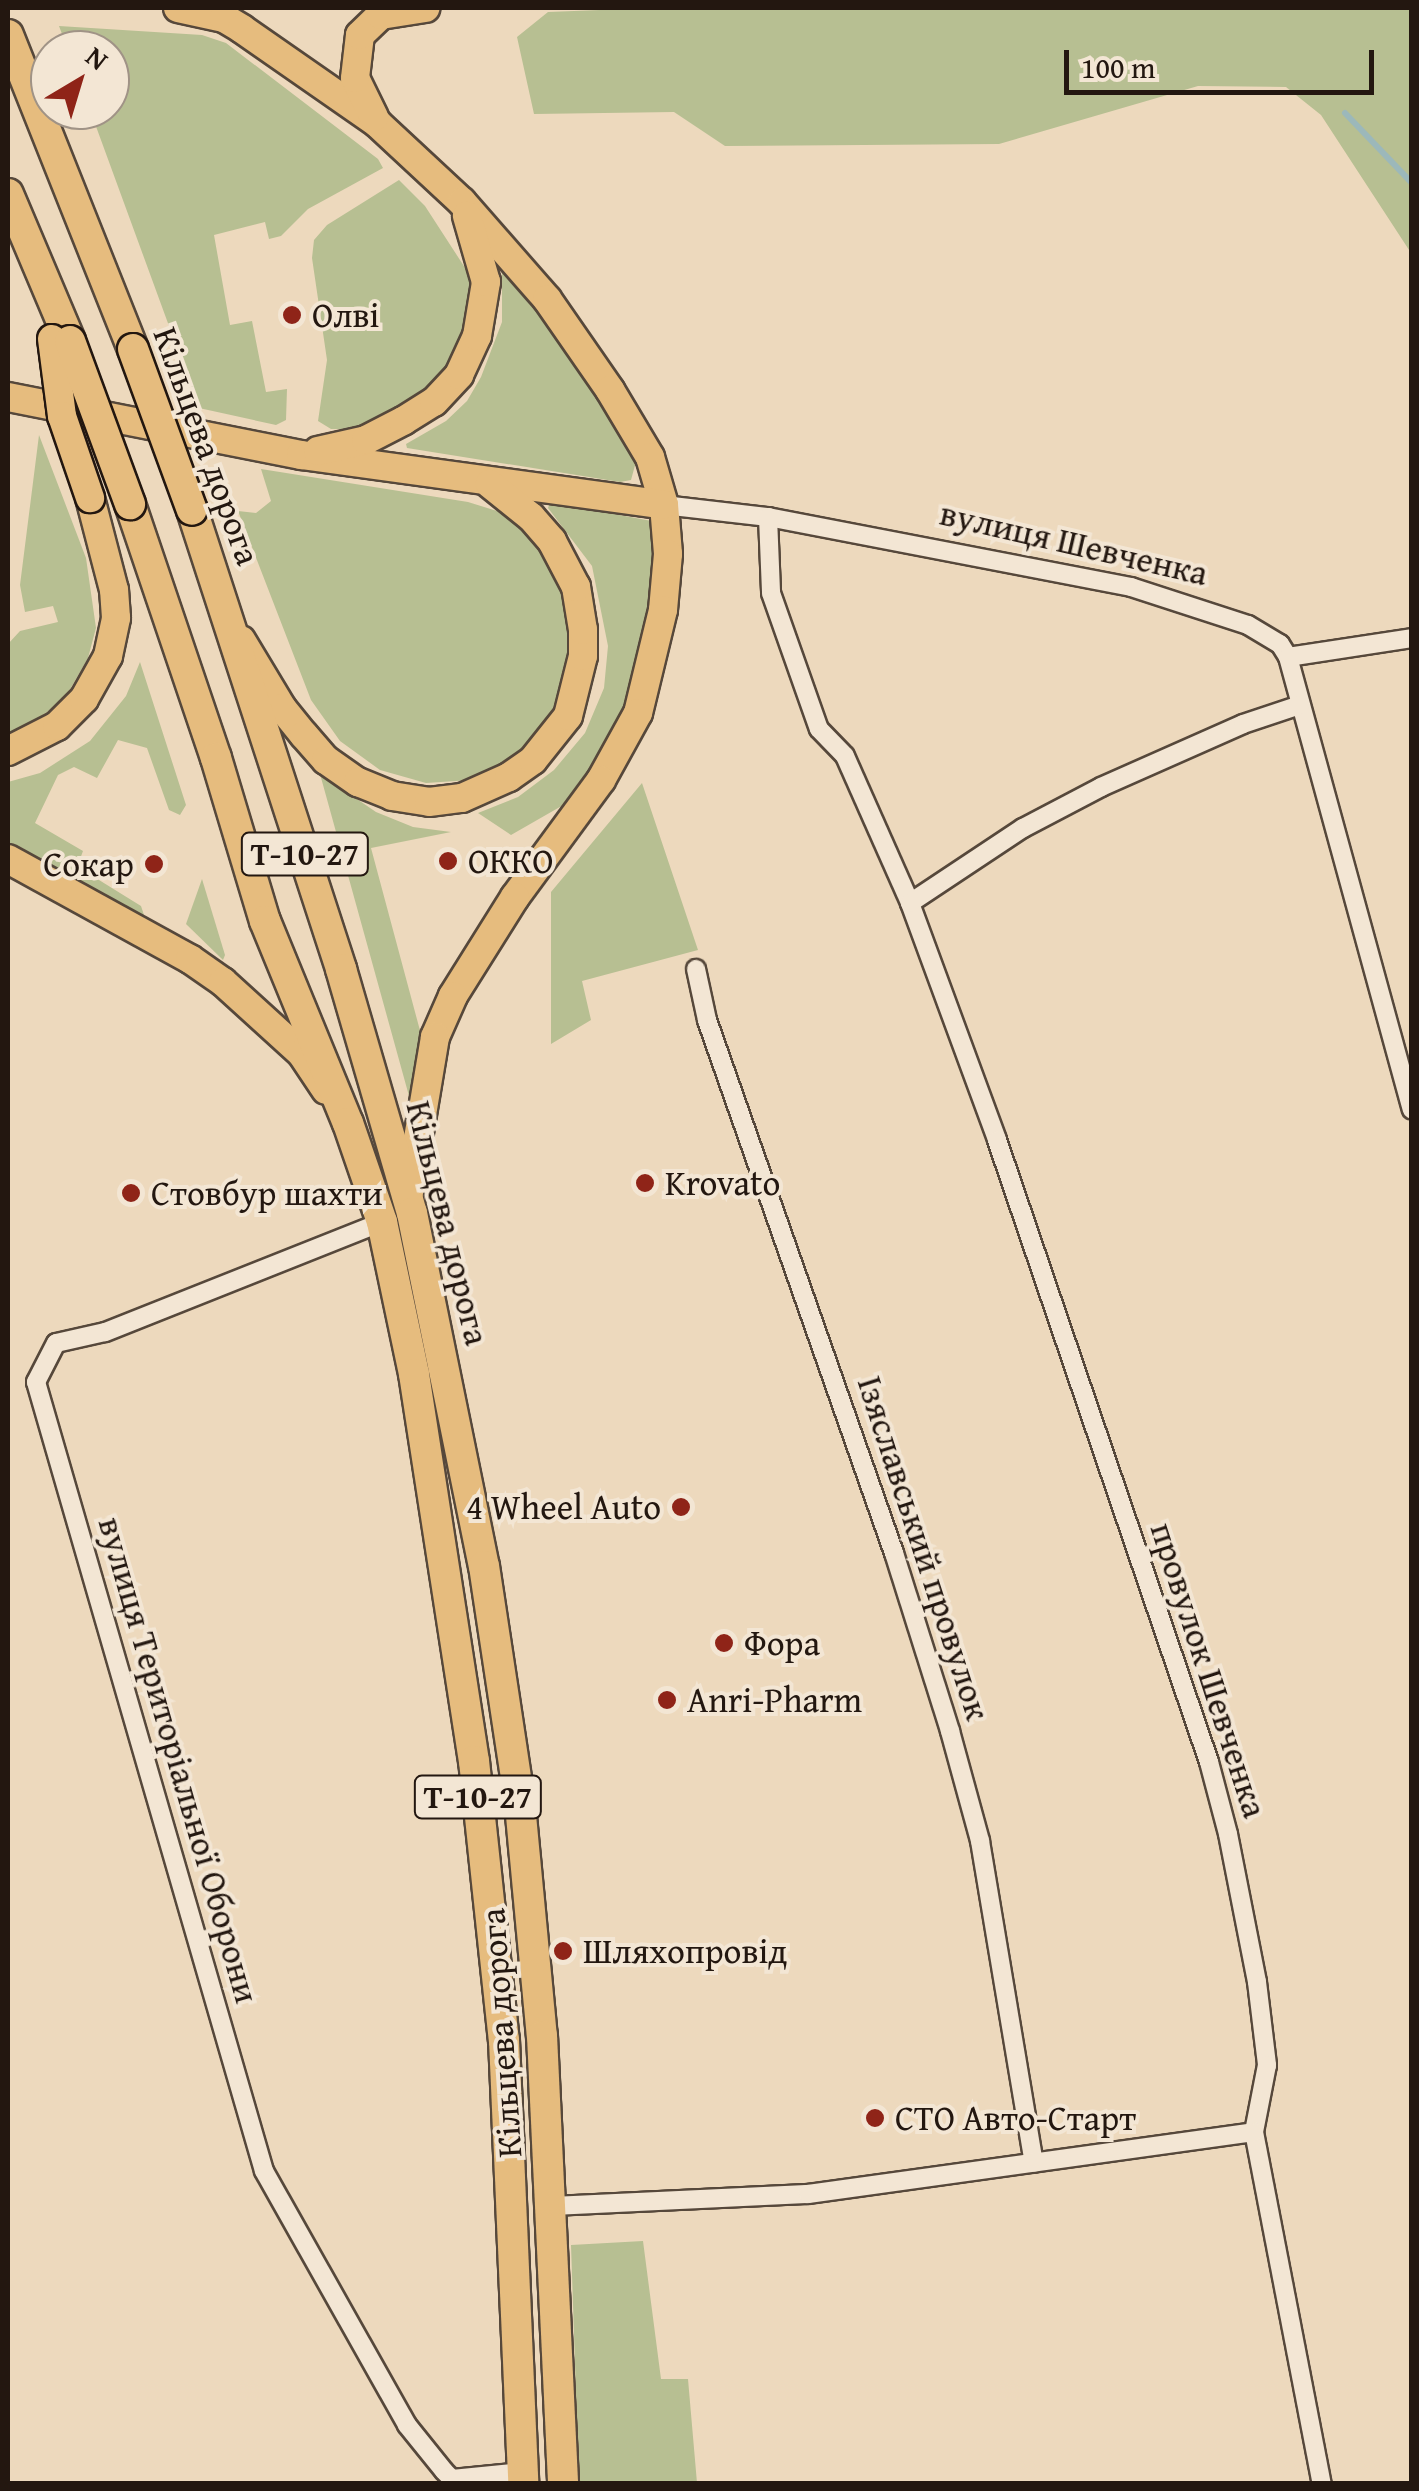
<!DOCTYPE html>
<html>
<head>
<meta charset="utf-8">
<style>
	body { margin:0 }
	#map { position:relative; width:1419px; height:2491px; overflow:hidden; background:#edd9bd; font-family:"Gentium Book Plus",serif }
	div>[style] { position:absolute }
	.green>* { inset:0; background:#b7bf92 }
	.stream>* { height:6px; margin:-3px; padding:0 3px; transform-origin:3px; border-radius:3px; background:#9cb8ba }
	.roads { filter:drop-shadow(2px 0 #56483b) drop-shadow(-2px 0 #56483b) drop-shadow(0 2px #56483b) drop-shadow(0 -2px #56483b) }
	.minor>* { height:18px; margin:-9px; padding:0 9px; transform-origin:9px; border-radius:9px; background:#f3e6d4 }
	.primary>* { height:28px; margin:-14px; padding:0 14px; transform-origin:14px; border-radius:14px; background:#e6bc7e }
	.trunk>* { height:30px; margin:-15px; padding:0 15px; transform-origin:15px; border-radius:15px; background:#e6bc7e }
	.bridges { filter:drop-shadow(2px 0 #231710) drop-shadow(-2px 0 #231710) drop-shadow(0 2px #231710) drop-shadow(0 -2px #231710) }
	.primary-bridge>* { height:28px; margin:-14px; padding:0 14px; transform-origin:14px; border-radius:14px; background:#e6bc7e }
	.trunk-bridge>* { height:30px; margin:-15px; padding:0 15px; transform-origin:15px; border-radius:15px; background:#e6bc7e }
	.dots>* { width:28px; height:28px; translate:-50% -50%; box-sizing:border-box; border:5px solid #f3e6d4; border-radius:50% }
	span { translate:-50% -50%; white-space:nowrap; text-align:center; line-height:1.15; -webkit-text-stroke:8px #f3e6d4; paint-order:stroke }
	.shield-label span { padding:2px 8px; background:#f3e6d4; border:2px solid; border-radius:8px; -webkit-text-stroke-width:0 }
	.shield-label { font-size:32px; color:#231710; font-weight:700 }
	.poi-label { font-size:35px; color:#231710 }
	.left { translate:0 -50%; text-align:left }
	.right { translate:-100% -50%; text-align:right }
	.street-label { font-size:35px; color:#231710 }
	.frame { position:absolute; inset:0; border:10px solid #231710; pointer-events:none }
	.north { position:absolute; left:30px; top:30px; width:100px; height:100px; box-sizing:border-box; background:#f3e6d4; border:2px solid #a09386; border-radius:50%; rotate:38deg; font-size:28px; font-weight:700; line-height:40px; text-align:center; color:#231710 }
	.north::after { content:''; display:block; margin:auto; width:35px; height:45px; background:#8f2418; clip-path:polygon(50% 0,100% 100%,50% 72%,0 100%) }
	.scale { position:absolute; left:1064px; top:50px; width:310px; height:45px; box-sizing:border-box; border:5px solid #231710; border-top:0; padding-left:12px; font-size:30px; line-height:35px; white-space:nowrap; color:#231710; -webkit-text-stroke:8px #f3e6d4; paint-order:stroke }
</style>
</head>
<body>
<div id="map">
	<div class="green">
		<i style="clip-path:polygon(651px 8px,1411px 8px,1411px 253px,1321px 115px,1286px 87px,1198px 86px,999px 144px,725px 146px,674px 112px,534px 114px,517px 37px,548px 12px)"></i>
		<i style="clip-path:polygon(59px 26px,202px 35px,226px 43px,378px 159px,383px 168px,308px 209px,281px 236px,269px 239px,265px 222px,214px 235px,230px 325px,252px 321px,266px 392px,287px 389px,286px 420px,276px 425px,199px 408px,90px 110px,110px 110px,110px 50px,68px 50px)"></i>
		<i style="clip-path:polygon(399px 180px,425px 206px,471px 277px,465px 334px,440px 379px,399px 413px,353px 429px,331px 429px,318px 421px,327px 360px,312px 258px,314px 240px,327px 225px)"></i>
		<i style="clip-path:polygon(502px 261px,596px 389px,637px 458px,631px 480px,620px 482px,407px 448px,406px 444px,446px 421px,467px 401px,481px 377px,502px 322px)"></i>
		<i style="clip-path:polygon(39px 435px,86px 558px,96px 628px,88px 658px,65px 698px,29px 726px,8px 734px,8px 644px,20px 631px,58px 622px,53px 606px,25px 612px,20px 585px)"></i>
		<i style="clip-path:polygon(261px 469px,468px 502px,497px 511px,523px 526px,548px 554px,566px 586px,572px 661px,564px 694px,543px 730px,512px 760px,471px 780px,426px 783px,380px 770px,340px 741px,311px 700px,238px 511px,256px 513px,271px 501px)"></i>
		<i style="clip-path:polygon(550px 502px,657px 522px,658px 590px,628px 717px,579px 796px,511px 835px,478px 813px,518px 797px,554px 770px,585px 733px,604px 688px,608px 646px,592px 566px,548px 508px)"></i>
		<i style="clip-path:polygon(140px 662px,186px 805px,180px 815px,169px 810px,147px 748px,118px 740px,97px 778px,74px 767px,58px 775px,35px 823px,83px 851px,80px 859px,98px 871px,99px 880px,141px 906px,144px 915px,132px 914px,8px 844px,8px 782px,40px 773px,90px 741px,126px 696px)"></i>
		<i style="clip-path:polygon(320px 774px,376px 812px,413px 827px,451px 832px,371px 848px,422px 1038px,409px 1096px)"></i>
		<i style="clip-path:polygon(642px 783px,698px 950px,582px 981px,591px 1020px,551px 1044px,551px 892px)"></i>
		<i style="clip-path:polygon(202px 879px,225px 955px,223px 960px,186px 924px)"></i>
		<i style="clip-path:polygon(643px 2241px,661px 2379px,688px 2379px,697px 2483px,579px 2483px,571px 2245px)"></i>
	</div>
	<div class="stream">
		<i style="left:1345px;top:113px;width:97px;rotate:46.3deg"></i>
	</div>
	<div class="roads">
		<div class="minor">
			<i style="left:664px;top:505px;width:105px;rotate:6.6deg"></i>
			<i style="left:768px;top:517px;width:370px;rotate:10.9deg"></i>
			<i style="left:1131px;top:587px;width:123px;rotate:18deg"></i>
			<i style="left:1248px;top:625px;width:37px;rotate:31deg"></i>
			<i style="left:1280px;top:644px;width:15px;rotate:58deg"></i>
			<i style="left:1288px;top:657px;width:469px;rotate:74.7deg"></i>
			<i style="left:768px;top:517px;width:76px;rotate:87.7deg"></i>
			<i style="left:771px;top:593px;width:144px;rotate:70.6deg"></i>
			<i style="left:819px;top:729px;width:37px;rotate:46deg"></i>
			<i style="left:845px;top:756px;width:161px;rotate:66.1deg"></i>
			<i style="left:910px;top:903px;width:252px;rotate:69.8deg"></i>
			<i style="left:997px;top:1140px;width:657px;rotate:71.18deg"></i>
			<i style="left:1209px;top:1762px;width:74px;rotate:75.2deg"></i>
			<i style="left:1228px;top:1834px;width:151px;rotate:78.9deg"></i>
			<i style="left:1257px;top:1982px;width:84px;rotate:83.1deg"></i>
			<i style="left:1267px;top:2065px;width:68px;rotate:101deg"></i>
			<i style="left:1254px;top:2132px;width:359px;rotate:79.1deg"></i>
			<i style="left:1288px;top:657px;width:125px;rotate:-8.7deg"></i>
			<i style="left:910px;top:903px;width:136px;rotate:-33.6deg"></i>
			<i style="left:1023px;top:828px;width:88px;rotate:-27.7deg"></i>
			<i style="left:1101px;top:787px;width:155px;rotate:-23.9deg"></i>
			<i style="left:1243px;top:724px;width:60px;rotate:-18.4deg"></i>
			<i style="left:696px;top:969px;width:52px;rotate:77.8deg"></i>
			<i style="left:707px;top:1020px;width:565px;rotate:70.67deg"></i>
			<i style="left:894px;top:1553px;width:187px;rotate:72.5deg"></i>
			<i style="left:950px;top:1731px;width:114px;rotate:74.7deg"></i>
			<i style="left:980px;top:1841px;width:326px;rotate:80.5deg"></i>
			<i style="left:382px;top:1222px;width:298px;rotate:158.3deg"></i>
			<i style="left:105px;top:1332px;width:50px;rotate:167.3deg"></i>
			<i style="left:56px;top:1343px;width:44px;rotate:117.1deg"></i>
			<i style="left:36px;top:1382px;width:821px;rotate:73.88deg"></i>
			<i style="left:264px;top:2171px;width:291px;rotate:60.6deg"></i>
			<i style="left:407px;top:2425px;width:59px;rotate:51.2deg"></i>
			<i style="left:444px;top:2471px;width:11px;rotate:45deg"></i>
			<i style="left:452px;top:2479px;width:71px;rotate:-5.6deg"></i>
			<i style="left:551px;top:2206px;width:257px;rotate:-2.7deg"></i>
			<i style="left:808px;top:2194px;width:450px;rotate:-7.9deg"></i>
		</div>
		<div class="primary">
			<i style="left:178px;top:8px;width:47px;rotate:12.3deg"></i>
			<i style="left:224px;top:18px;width:21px;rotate:31deg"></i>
			<i style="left:242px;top:29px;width:165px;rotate:34.8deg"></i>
			<i style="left:377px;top:123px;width:116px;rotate:42.9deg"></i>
			<i style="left:462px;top:202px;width:129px;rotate:48.8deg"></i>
			<i style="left:547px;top:299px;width:111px;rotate:55.3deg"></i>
			<i style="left:610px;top:390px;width:78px;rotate:59.2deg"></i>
			<i style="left:650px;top:457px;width:50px;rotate:73.7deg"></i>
			<i style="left:664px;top:505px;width:49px;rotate:85.3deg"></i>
			<i style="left:668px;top:554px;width:56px;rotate:95.1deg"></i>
			<i style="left:663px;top:610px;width:106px;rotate:103.6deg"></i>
			<i style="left:638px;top:713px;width:77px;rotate:118.9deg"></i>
			<i style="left:601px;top:780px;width:145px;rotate:126.3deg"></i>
			<i style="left:515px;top:897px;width:117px;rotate:122.1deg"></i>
			<i style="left:453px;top:996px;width:45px;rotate:113.7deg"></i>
			<i style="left:435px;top:1037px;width:163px;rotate:99.5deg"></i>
			<i style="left:374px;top:117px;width:43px;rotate:-116deg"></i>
			<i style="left:355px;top:78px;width:43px;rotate:-83.4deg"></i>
			<i style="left:360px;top:35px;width:29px;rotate:-44deg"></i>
			<i style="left:381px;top:15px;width:45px;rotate:-9deg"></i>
			<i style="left:8px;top:397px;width:299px;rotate:11.2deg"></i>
			<i style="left:301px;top:455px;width:366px;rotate:7.8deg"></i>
			<i style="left:318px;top:451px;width:49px;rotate:-12.9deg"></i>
			<i style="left:366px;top:440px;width:42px;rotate:-27.2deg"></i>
			<i style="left:403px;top:421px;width:36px;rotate:-32deg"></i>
			<i style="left:434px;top:402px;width:37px;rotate:-47deg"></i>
			<i style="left:459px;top:375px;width:43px;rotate:-65.2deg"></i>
			<i style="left:477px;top:336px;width:55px;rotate:-80.5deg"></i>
			<i style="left:486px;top:282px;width:69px;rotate:-106.1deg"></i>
			<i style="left:241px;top:640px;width:79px;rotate:58.9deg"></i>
			<i style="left:282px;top:708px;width:35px;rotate:51deg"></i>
			<i style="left:304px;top:735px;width:33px;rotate:49deg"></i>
			<i style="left:326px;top:760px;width:39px;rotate:35deg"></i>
			<i style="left:358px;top:782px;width:37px;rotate:22deg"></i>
			<i style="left:392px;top:796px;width:37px;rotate:9deg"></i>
			<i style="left:429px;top:802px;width:33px;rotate:-7deg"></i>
			<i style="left:462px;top:798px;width:51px;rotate:-24.1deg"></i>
			<i style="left:509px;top:777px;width:29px;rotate:-35deg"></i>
			<i style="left:533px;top:760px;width:56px;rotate:-51.5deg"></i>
			<i style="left:568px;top:716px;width:62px;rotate:-76deg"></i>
			<i style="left:583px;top:656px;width:26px;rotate:-90deg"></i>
			<i style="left:583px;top:630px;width:44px;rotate:-99.2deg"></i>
			<i style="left:576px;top:587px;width:52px;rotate:-117.6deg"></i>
			<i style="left:552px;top:541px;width:32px;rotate:-131deg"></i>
			<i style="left:531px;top:517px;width:53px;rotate:-141.2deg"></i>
			<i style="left:8px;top:751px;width:55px;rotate:-27deg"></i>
			<i style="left:57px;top:726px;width:38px;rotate:-45deg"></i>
			<i style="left:84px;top:699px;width:49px;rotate:-60.8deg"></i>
			<i style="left:108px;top:656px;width:39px;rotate:-78deg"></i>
			<i style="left:116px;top:618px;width:28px;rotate:-94deg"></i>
			<i style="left:114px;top:590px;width:95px;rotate:-104.6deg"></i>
			<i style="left:8px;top:859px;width:208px;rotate:28.8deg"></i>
			<i style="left:190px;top:959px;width:40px;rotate:34.9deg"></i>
			<i style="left:223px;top:982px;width:107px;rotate:42.3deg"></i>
			<i style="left:302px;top:1054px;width:43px;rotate:56.3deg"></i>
		</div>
		<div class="trunk">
			<i style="left:8px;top:35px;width:338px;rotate:68.3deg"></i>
			<i style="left:8px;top:194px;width:160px;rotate:67.1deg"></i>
			<i style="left:130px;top:504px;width:268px;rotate:71.3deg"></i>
			<i style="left:216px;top:758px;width:170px;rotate:73.3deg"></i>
			<i style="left:265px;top:921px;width:218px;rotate:67.7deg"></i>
			<i style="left:348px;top:1123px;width:105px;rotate:71deg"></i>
			<i style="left:382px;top:1222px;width:155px;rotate:78.1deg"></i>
			<i style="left:414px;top:1374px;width:392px;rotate:81.2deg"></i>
			<i style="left:474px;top:1761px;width:281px;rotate:83.9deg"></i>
			<i style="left:504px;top:2040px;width:444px;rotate:87.5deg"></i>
			<i style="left:192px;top:510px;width:483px;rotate:72deg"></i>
			<i style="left:341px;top:969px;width:254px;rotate:73.8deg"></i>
			<i style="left:412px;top:1213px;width:360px;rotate:78.5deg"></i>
			<i style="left:484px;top:1566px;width:242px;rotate:81.4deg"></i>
			<i style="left:520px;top:1805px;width:232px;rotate:84.6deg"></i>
			<i style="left:542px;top:2036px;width:448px;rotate:87.3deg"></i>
		</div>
	</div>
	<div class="bridges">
		<div class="primary-bridge">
			<i style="left:52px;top:339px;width:78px;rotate:82.6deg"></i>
			<i style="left:62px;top:416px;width:87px;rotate:71.1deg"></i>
		</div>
		<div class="trunk-bridge">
			<i style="left:70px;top:341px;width:174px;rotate:69.8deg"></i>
			<i style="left:133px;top:349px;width:171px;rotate:69.9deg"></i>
		</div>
	</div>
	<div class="dots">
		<i style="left:292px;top:315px;background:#8f2418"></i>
		<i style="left:448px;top:861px;background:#8f2418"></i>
		<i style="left:154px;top:864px;background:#8f2418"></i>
		<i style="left:645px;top:1183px;background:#8f2418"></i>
		<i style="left:131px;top:1193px;background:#8f2418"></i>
		<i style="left:681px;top:1507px;background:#8f2418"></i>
		<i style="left:724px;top:1643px;background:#8f2418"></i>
		<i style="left:667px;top:1700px;background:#8f2418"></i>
		<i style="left:563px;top:1951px;background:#8f2418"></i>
		<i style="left:875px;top:2118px;background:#8f2418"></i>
	</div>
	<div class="shield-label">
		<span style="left:305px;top:854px">Т-10-27</span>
		<span style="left:478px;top:1797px">Т-10-27</span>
	</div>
	<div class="poi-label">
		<span class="left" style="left:312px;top:315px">Олві</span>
		<span class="left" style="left:468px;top:861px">ОККО</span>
		<span class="right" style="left:134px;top:864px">Сокар</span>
		<span class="left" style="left:665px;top:1183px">Krovato</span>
		<span class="left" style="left:151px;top:1193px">Стовбур шахти</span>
		<span class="right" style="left:661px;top:1507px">4 Wheel Auto</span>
		<span class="left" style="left:744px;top:1643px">Фора</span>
		<span class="left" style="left:687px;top:1700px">Anri-Pharm</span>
		<span class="left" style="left:583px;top:1951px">Шляхопровід</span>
		<span class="left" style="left:895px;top:2118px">СТО Авто-Старт</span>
	</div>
	<div class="street-label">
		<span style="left:207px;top:446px;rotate:70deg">Кільцева дорога</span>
		<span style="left:1074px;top:543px;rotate:13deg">вулиця Шевченка</span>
		<span style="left:448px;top:1223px;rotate:76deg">Кільцева дорога</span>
		<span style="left:924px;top:1548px;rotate:72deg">Ізяславський провулок</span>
		<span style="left:1209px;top:1670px;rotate:72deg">провулок Шевченка</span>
		<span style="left:179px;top:1760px;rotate:74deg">вулиця Територіальної Оборони</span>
		<span style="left:501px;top:2033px;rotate:-94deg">Кільцева дорога</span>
	</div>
	<div class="frame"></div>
	<div class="north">N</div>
	<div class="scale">100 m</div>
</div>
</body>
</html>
